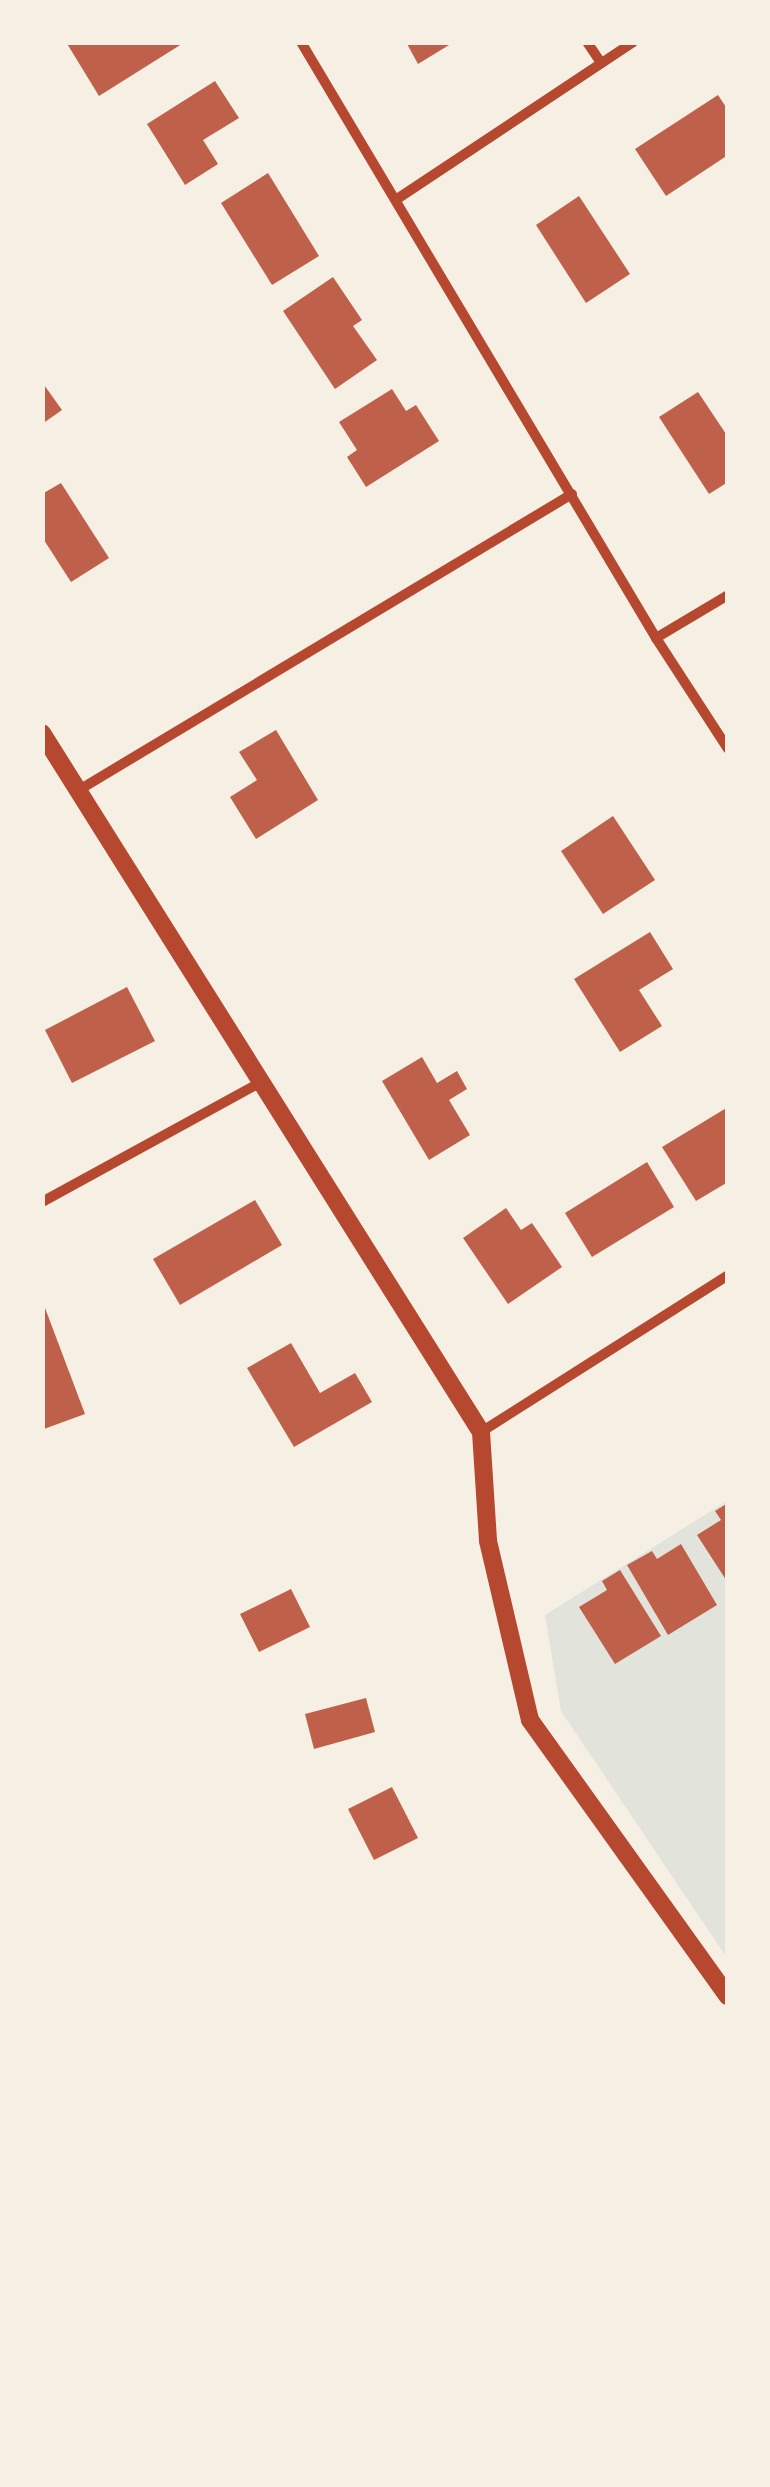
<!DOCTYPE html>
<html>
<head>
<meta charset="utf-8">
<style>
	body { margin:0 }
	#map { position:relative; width:770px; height:2487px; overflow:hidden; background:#f6efe4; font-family:"PT Sans Narrow",sans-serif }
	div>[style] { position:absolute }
	.green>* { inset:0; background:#e2e4dc }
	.building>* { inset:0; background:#bf614a }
	.minor>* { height:10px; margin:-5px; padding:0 5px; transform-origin:5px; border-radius:5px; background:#b5482f }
	.tertiary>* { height:18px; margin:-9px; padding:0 9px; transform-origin:9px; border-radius:9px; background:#b5482f }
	span { translate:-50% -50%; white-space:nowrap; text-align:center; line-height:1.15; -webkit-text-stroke:8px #f6efe4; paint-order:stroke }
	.frame { position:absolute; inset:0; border:45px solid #f6efe4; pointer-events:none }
</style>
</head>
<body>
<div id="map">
	<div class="green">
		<i style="clip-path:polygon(727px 1501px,727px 1958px,561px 1711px,545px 1615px)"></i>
	</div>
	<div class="building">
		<i style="clip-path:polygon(66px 42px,185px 42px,99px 96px)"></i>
		<i style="clip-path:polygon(406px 42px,454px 42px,418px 64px)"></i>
		<i style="clip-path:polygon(215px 81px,239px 118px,203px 140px,218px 164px,185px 185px,147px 124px)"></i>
		<i style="clip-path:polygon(718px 95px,728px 110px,728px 155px,666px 196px,635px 149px)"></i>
		<i style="clip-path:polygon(268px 173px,319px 256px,272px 285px,221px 203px)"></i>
		<i style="clip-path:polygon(579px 196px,630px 274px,586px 303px,536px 225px)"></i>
		<i style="clip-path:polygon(333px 277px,362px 320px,353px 326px,377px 360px,335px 389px,283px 311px)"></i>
		<i style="clip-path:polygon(42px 382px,62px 410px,42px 424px)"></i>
		<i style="clip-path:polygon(392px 389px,406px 411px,416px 405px,439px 441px,366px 487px,347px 457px,357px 450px,339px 422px)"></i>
		<i style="clip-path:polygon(698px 392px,728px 437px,728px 482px,709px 494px,659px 417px)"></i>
		<i style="clip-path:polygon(61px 483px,109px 558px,71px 582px,42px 537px,42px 494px)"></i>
		<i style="clip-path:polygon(276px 730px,318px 800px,256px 839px,230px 797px,257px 780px,239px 752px)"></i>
		<i style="clip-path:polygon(613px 816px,655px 880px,603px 914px,561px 851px)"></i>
		<i style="clip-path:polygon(650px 932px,673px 969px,639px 990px,662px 1026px,620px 1052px,574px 979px)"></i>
		<i style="clip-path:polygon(127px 987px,155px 1041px,72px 1083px,45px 1030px)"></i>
		<i style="clip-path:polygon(422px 1057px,437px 1083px,457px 1071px,467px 1089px,449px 1100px,470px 1135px,429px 1160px,382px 1081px)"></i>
		<i style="clip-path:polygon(728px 1107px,728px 1182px,696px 1201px,662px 1147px)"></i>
		<i style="clip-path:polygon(647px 1162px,674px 1207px,592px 1257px,565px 1213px)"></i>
		<i style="clip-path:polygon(255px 1200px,282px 1245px,180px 1305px,153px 1259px)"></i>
		<i style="clip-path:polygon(506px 1208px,521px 1230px,532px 1223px,562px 1267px,508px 1304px,463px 1238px)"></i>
		<i style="clip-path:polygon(42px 1300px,85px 1414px,44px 1429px,42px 1424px)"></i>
		<i style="clip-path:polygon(291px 1343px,320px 1393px,355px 1373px,372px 1402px,294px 1447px,247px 1368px)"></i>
		<i style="clip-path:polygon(728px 1503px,728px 1583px,697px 1535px,721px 1520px,715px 1511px)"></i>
		<i style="clip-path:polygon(681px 1544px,717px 1605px,668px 1635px,627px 1565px,652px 1551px,657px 1559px)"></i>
		<i style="clip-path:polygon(620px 1570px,661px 1636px,615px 1664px,579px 1607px,607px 1590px,602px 1581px)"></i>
		<i style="clip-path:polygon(291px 1589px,310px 1627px,259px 1652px,240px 1614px)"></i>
		<i style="clip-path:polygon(366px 1698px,375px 1732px,314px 1749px,305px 1714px)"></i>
		<i style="clip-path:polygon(392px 1787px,418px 1838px,374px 1860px,348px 1809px)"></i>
	</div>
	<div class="minor">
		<i style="left:301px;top:42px;width:694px;rotate:59.22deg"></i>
		<i style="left:656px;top:638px;width:132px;rotate:57deg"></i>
		<i style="left:587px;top:42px;width:25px;rotate:56deg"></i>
		<i style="left:397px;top:199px;width:283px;rotate:-33.6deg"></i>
		<i style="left:656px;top:638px;width:84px;rotate:-30.8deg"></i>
		<i style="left:79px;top:790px;width:575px;rotate:-30.98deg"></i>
		<i style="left:42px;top:1202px;width:247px;rotate:-28.7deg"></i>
		<i style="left:481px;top:1432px;width:293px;rotate:-32.4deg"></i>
	</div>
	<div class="tertiary">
		<i style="left:42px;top:733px;width:825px;rotate:57.87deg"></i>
		<i style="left:481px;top:1432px;width:109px;rotate:86.3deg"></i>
		<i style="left:488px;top:1541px;width:184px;rotate:76.8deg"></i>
		<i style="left:530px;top:1720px;width:340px;rotate:54.4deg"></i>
	</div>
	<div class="frame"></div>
</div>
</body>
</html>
